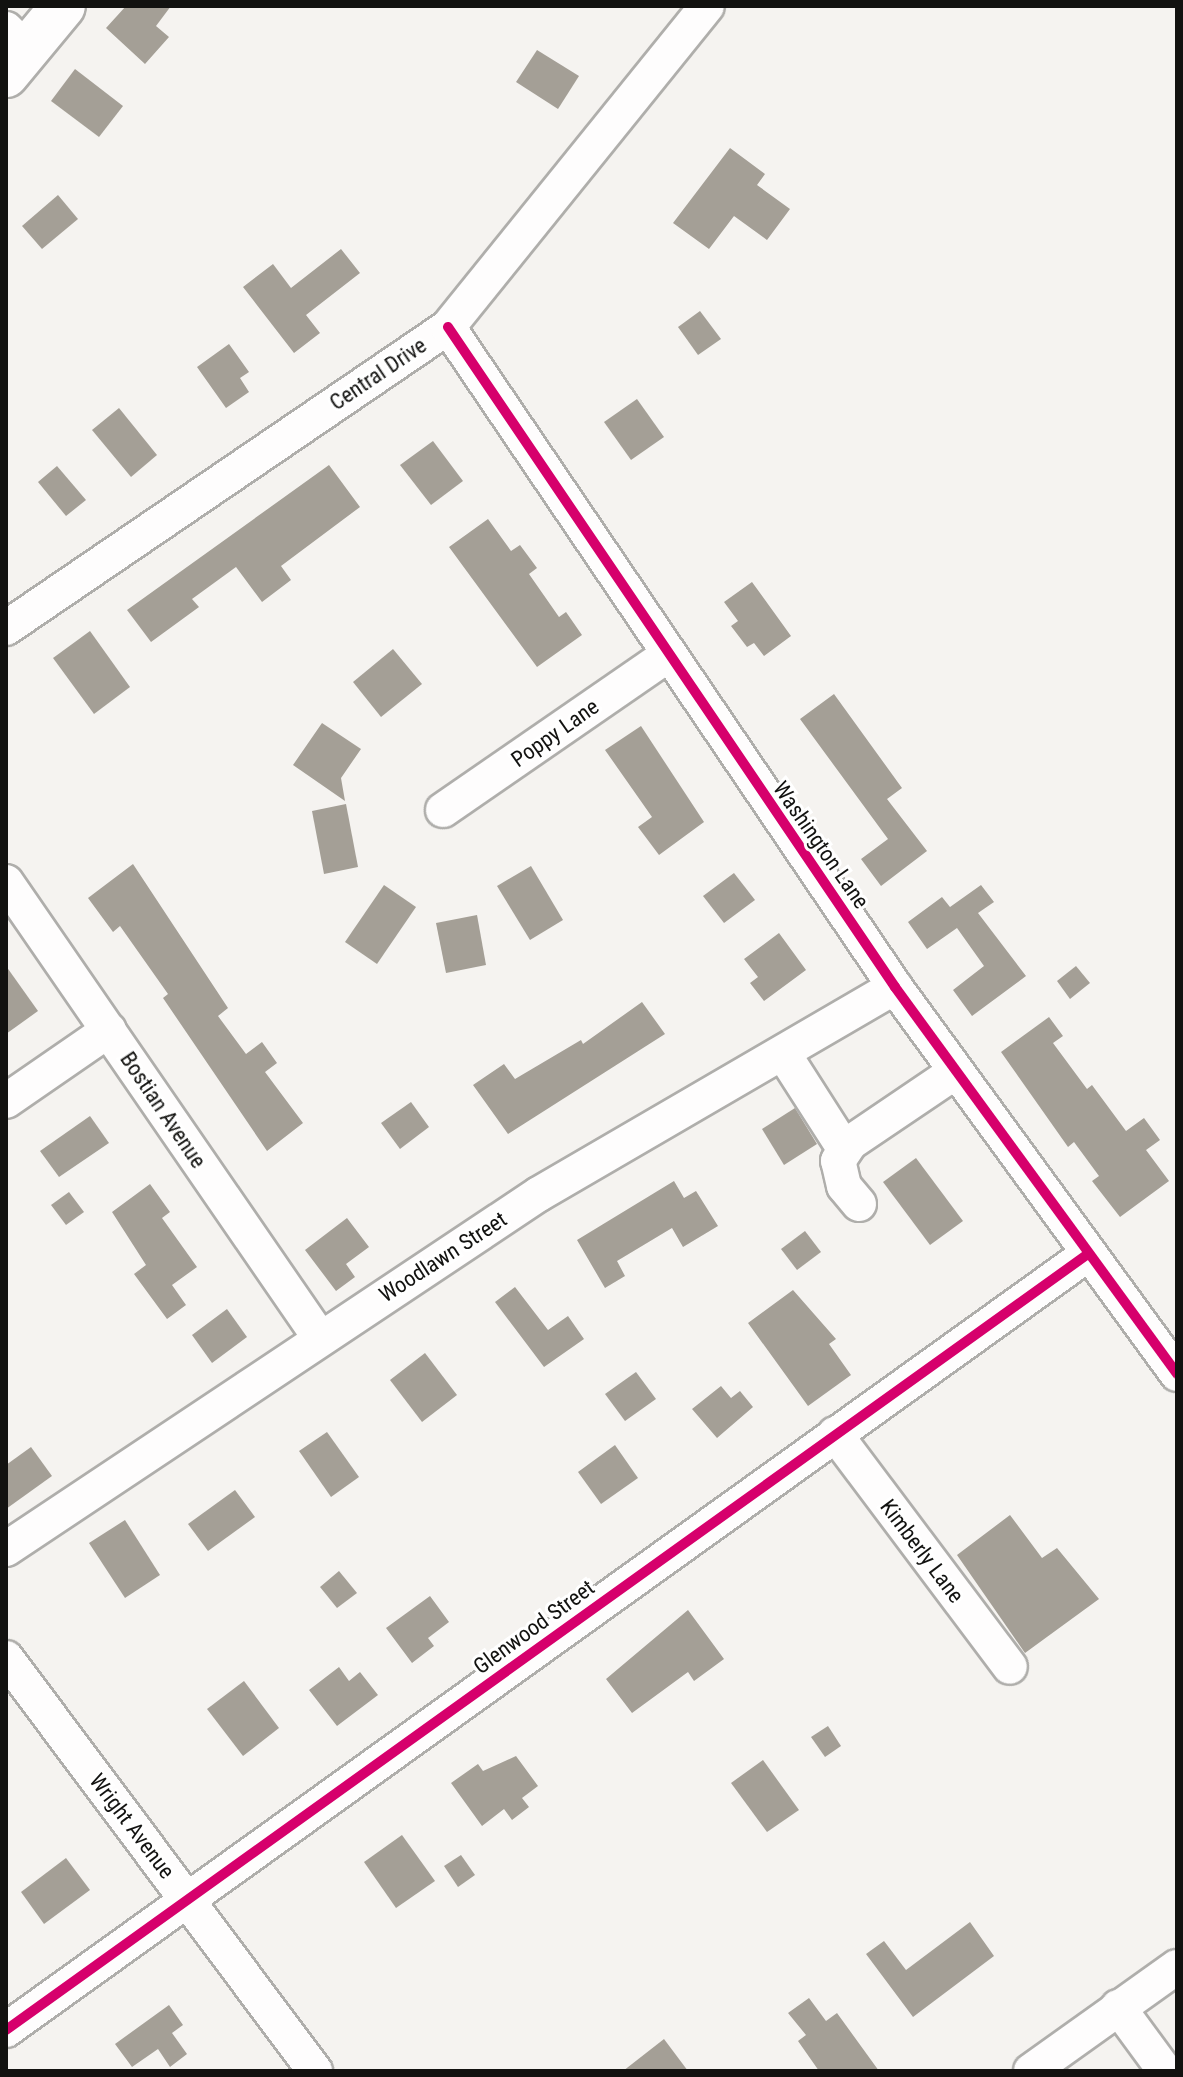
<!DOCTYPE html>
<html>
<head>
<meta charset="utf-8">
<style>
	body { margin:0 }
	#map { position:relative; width:1183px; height:2077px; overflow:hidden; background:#f5f3f0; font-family:"Roboto Condensed",sans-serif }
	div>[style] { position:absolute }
	.building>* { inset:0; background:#a49f96 }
	.roads { filter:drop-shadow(2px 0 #afaeab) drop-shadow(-2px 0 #afaeab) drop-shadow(0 2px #afaeab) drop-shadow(0 -2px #afaeab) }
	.minor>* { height:34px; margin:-17px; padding:0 17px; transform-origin:17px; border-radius:17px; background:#fefdfd }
	.major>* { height:44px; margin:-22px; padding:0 22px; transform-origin:22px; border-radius:22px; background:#fefdfd }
	.cycleway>* { height:10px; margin:-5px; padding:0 5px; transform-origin:5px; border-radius:5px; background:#d6006c }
	span { translate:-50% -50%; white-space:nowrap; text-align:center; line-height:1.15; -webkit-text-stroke:6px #fff; paint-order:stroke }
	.street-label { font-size:22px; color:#121210 }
	.frame { position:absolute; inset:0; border:8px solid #121210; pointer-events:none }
</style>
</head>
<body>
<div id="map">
	<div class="building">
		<i style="clip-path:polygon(126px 6px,171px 6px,156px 26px,169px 37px,145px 64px,106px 28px)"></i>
		<i style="clip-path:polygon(537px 50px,579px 76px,558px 109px,516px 82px)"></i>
		<i style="clip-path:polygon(75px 69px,123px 106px,99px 137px,51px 101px)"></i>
		<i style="clip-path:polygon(730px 148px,765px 174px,757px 185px,790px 209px,767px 240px,734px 216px,709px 249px,673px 223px)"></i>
		<i style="clip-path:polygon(58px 195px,78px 219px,42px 249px,22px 226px)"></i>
		<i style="clip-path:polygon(341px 249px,360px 273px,306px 315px,320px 333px,294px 353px,243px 287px,273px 264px,291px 288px)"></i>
		<i style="clip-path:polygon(700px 311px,721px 339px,698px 355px,678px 327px)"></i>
		<i style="clip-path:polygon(229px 344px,249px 372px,240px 378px,249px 392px,226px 408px,197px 367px)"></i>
		<i style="clip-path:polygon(637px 399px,664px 437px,631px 460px,604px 422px)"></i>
		<i style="clip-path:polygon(119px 408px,157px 455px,131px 477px,92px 430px)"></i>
		<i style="clip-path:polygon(433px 441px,463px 481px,431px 505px,400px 465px)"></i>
		<i style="clip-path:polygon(329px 465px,360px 507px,281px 566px,291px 580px,262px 602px,236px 567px,192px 599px,199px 607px,151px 642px,127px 610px)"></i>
		<i style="clip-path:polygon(57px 466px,86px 500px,66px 516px,38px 482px)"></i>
		<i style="clip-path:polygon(488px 519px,511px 551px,520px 545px,537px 568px,529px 574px,559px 617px,566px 612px,582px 635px,537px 667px,449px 547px)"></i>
		<i style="clip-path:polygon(752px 582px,791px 636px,764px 656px,754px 643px,747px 647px,731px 626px,738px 621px,724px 602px)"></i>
		<i style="clip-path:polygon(90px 631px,130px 687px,94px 714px,53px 658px)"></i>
		<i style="clip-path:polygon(393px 649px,422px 684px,381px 717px,353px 682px)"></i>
		<i style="clip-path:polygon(834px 694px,902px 788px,887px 799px,927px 851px,881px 886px,861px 859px,888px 839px,800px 719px)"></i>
		<i style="clip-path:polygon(322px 723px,361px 749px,341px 778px,345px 801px,293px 765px)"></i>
		<i style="clip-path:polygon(641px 726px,704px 822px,659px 855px,638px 827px,652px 817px,605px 750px)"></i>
		<i style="clip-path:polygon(346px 804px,358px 867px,324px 874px,312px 811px)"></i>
		<i style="clip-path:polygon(133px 864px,228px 1008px,218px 1016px,246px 1054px,262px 1042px,277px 1063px,265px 1072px,303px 1123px,267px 1151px,163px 998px,168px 994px,120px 926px,113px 932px,88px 898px)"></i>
		<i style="clip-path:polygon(531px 866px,563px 920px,530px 940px,497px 886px)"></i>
		<i style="clip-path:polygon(734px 873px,755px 900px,724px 923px,703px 896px)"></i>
		<i style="clip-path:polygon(384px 885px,416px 907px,377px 964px,345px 942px)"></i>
		<i style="clip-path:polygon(981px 885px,994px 902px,978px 913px,1026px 976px,972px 1016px,953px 990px,984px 966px,957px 928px,927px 949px,908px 922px,942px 897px,950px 907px)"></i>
		<i style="clip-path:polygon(477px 915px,486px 965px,446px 973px,436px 923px)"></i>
		<i style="clip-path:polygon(779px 933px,806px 970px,764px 1001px,750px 983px,758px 977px,744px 959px)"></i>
		<i style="clip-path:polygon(6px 966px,38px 1011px,6px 1034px)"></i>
		<i style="clip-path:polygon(1076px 966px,1090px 983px,1070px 999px,1057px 981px)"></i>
		<i style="clip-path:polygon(642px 1002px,665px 1034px,508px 1134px,473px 1085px,504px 1064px,515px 1079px,581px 1040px,583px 1044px)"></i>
		<i style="clip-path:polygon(1049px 1017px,1063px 1036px,1053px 1043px,1087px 1089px,1092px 1085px,1126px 1131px,1144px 1118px,1160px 1140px,1146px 1150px,1169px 1181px,1120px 1217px,1092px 1181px,1099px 1176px,1074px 1142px,1068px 1147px,1001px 1052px)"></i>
		<i style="clip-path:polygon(411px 1102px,429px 1127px,400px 1149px,381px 1123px)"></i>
		<i style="clip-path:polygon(795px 1108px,817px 1144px,784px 1165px,762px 1129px)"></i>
		<i style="clip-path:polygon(90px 1116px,109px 1143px,59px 1177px,40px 1151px)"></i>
		<i style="clip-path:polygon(916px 1158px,963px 1221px,930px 1245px,883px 1182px)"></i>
		<i style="clip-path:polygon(674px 1181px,684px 1198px,696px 1191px,718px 1226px,683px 1247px,672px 1228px,617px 1261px,625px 1276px,605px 1288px,577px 1240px)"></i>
		<i style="clip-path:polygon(150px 1184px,170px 1212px,162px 1218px,197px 1267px,172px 1285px,186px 1305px,167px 1319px,134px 1274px,146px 1265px,112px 1212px)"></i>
		<i style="clip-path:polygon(69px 1192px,84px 1212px,66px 1225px,51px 1205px)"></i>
		<i style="clip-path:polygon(347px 1218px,369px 1247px,346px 1264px,355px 1277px,336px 1291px,305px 1250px)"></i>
		<i style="clip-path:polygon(805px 1231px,821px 1252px,797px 1270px,781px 1249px)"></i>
		<i style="clip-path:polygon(515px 1287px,548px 1330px,568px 1316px,584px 1339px,544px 1367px,495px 1302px)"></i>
		<i style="clip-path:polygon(793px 1290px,836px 1339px,829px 1344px,851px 1375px,808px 1406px,748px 1323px)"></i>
		<i style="clip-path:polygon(227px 1309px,247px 1337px,212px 1363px,192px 1335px)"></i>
		<i style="clip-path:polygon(425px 1353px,457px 1395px,422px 1422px,390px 1380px)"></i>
		<i style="clip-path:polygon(636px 1372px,656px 1399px,625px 1421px,605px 1394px)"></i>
		<i style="clip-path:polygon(721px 1386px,731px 1398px,740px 1391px,753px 1407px,717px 1438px,692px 1409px)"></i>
		<i style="clip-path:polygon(327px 1432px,359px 1477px,331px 1497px,299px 1451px)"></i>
		<i style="clip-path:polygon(615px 1445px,638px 1478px,601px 1504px,578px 1472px)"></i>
		<i style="clip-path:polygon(31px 1447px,52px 1476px,6px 1509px,6px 1465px)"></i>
		<i style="clip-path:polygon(235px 1490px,255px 1517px,208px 1551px,188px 1524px)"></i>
		<i style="clip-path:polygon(1010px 1515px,1042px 1558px,1057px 1548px,1099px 1599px,1025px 1653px,957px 1555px)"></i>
		<i style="clip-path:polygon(125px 1520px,160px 1575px,125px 1598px,89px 1543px)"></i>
		<i style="clip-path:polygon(339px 1571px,357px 1593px,337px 1608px,320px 1587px)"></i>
		<i style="clip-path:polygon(430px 1596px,449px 1622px,428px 1638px,434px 1646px,412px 1663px,386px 1628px)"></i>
		<i style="clip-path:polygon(688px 1610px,724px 1659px,694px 1681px,688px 1672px,632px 1713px,606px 1679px)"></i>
		<i style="clip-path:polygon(339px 1667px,349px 1681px,360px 1672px,378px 1695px,337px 1726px,309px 1690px)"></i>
		<i style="clip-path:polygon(244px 1681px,279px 1728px,243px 1756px,207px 1709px)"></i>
		<i style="clip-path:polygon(828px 1726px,841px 1746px,825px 1757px,811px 1737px)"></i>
		<i style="clip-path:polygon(516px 1756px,538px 1786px,522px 1798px,529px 1807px,512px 1820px,504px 1809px,482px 1826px,451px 1783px,478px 1764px,483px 1771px)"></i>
		<i style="clip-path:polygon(763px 1760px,799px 1810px,767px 1832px,731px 1783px)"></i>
		<i style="clip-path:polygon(402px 1835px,435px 1881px,396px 1908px,364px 1862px)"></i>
		<i style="clip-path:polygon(461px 1855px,475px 1875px,458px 1887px,444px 1866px)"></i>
		<i style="clip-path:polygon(66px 1858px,90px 1890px,44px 1924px,21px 1892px)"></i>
		<i style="clip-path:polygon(970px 1922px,994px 1956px,913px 2017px,866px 1954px,884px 1941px,906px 1970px)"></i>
		<i style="clip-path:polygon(809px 1998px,826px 2021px,837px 2013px,879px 2071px,819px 2071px,798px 2041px,806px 2035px,788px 2013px)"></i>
		<i style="clip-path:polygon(169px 2005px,183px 2025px,172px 2033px,187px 2054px,170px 2067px,158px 2049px,132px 2067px,115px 2044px)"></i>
		<i style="clip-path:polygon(664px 2039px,688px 2071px,623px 2071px)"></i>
	</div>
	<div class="roads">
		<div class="minor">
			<i style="left:6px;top:29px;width:30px;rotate:45deg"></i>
			<i style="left:448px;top:327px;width:797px;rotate:55.89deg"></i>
			<i style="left:895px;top:987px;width:479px;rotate:53.9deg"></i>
			<i style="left:6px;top:628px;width:535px;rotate:-34.25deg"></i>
			<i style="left:448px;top:327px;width:412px;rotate:-51.1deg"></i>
			<i style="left:443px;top:810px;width:271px;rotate:-34.6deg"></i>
			<i style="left:6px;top:882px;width:554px;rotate:55.45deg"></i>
			<i style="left:783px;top:1053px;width:115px;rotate:57.4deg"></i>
			<i style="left:6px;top:1101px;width:125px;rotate:-34.6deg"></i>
			<i style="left:859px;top:1204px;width:23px;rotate:-130deg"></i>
			<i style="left:844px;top:1186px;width:26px;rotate:-103deg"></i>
			<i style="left:838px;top:1161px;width:22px;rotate:-56deg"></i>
			<i style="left:850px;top:1143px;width:127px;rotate:-34.1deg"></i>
			<i style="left:835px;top:1434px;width:291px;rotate:53.1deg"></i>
			<i style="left:6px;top:1549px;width:640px;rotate:-33.67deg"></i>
			<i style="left:539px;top:1194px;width:412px;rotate:-30.2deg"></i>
			<i style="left:6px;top:1658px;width:516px;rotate:53.2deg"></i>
			<i style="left:1118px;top:2007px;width:79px;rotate:53.7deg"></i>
			<i style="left:6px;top:2030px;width:1328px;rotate:-35.65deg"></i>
			<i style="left:1031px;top:2071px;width:179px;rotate:-35.5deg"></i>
		</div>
		<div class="major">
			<i style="left:6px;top:75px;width:89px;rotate:-50.4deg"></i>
		</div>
	</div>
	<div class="cycleway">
		<i style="left:448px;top:327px;width:797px;rotate:55.89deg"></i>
		<i style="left:895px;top:987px;width:479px;rotate:53.9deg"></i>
		<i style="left:6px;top:2030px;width:1328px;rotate:-35.65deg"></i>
	</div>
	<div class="street-label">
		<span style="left:378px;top:374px;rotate:-34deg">Central Drive</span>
		<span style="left:555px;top:733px;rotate:-35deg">Poppy Lane</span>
		<span style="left:821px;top:845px;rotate:55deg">Washington Lane</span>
		<span style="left:163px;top:1110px;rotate:56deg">Bostian Avenue</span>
		<span style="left:443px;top:1257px;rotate:-33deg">Woodlawn Street</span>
		<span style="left:922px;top:1551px;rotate:53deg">Kimberly Lane</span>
		<span style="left:534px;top:1627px;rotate:-36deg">Glenwood Street</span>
		<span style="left:132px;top:1826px;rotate:53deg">Wright Avenue</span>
	</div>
	<div class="frame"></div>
</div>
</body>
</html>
